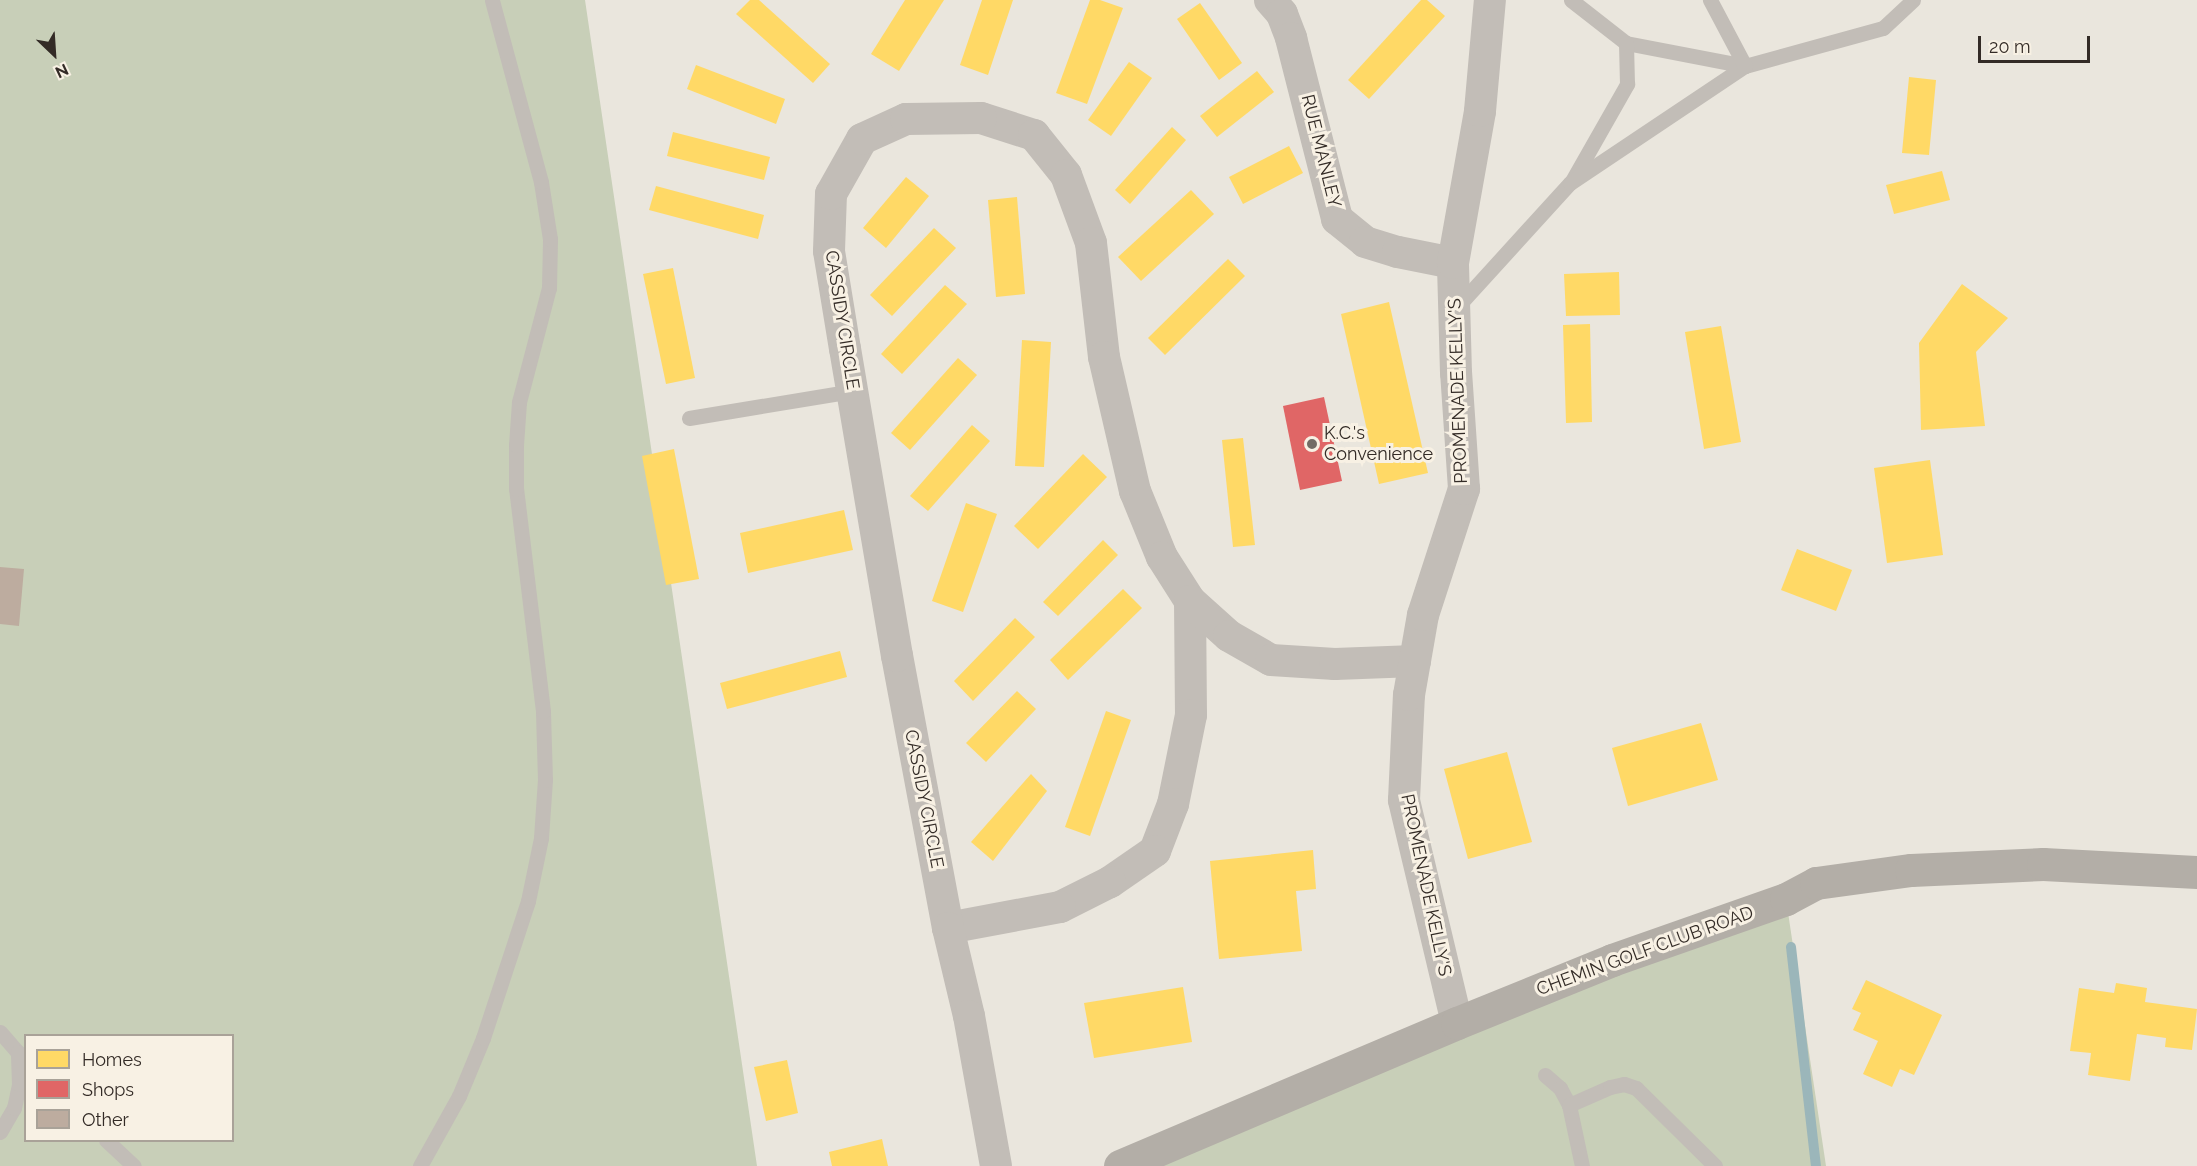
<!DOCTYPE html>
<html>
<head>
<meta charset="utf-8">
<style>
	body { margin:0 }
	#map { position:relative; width:2197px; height:1166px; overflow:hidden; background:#eae6dd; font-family:Raleway,sans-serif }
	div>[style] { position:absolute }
	.green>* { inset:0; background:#c8cfb8 }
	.homes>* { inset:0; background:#ffd966 }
	.shops>* { inset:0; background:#e06666 }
	.stream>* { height:10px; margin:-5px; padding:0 5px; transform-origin:5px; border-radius:5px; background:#9bb6ba }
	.building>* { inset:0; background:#bdac9f }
	.lane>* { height:15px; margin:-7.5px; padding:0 7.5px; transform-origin:7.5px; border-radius:7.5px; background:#c2bdb7 }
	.street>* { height:32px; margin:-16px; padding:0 16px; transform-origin:16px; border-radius:16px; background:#c2bdb7 }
	.secondary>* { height:33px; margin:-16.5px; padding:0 16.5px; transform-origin:16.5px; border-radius:16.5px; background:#b3aea7 }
	.dots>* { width:16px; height:16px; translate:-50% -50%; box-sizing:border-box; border:3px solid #f8f1e4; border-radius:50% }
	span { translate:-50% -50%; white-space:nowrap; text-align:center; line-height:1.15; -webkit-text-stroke:6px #f8f1e4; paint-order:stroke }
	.street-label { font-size:18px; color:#332b26 }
	.poi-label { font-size:18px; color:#332b26 }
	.left { translate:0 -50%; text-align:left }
	.legend { position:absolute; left:24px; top:1034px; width:210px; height:108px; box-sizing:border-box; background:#f8f1e4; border:2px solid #a9a298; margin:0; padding:8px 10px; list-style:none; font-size:18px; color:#332b26 }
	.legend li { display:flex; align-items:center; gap:12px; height:30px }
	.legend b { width:30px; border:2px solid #a9a298 }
	.north { position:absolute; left:24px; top:24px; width:60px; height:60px; -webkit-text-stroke:4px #f8f1e4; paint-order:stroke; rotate:155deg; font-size:16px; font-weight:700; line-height:24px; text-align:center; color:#332b26 }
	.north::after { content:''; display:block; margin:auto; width:21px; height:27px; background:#332b26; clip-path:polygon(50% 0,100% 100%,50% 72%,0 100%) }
	.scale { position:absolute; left:1978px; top:36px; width:112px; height:27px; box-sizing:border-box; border:3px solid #332b26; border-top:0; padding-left:8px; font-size:18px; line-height:21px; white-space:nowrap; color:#332b26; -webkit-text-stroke:4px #f8f1e4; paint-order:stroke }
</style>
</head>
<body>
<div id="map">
	<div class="green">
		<i style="clip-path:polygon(evenodd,0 0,585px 0,757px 1166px,0 1166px,0 0,26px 1036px,232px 1036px,232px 1140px,26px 1140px,26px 1036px)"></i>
		<i style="clip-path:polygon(1786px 899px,1826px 1166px,1120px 1166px)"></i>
	</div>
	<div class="homes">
		<i style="clip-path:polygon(750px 0,759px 0,830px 64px,813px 83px,736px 14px)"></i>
		<i style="clip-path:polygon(905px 0,944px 0,899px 71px,871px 54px)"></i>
		<i style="clip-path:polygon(982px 0,1013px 0,988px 75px,960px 65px)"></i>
		<i style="clip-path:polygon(1090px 0,1100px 0,1123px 8px,1087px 104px,1056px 93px)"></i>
		<i style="clip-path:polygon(1421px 0,1427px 0,1445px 16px,1369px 99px,1348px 80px)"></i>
		<i style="clip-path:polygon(1200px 3px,1242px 63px,1219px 80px,1177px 19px)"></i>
		<i style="clip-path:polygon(1129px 62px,1152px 78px,1111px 136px,1088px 120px)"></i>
		<i style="clip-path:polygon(696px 65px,785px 99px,776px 124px,687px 89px)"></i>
		<i style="clip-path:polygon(1257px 71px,1274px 92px,1217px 137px,1200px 116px)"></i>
		<i style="clip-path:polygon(1909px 77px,1936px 80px,1929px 155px,1902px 153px)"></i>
		<i style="clip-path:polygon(1172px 127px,1186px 140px,1130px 204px,1115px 190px)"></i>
		<i style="clip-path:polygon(673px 132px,770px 157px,764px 180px,667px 156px)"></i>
		<i style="clip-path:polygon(1289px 146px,1303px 173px,1243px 204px,1229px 177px)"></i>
		<i style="clip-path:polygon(1942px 171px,1950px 200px,1894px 214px,1886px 185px)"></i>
		<i style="clip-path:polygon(906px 177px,929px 196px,886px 248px,863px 228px)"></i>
		<i style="clip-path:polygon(656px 186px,764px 215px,758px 239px,649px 210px)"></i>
		<i style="clip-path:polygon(1191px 190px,1214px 214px,1141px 281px,1118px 257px)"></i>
		<i style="clip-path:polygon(1017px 197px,1025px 294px,996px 297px,988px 200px)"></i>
		<i style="clip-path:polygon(934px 228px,956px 248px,892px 316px,870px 295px)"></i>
		<i style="clip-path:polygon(1228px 259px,1245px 276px,1165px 355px,1148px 338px)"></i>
		<i style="clip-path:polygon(673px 268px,695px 378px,666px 384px,643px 274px)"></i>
		<i style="clip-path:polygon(1619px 272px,1620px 315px,1566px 316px,1564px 274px)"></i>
		<i style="clip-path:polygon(1962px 284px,2008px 318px,1976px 352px,1985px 426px,1921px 430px,1919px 343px)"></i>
		<i style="clip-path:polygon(945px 285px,967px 304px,902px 374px,881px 354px)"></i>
		<i style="clip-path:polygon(1389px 302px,1428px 473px,1379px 484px,1341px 314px)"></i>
		<i style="clip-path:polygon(1590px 324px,1592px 422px,1566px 423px,1563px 325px)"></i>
		<i style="clip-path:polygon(1721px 326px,1741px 442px,1704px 449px,1685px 332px)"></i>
		<i style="clip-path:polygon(1022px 340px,1051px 342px,1044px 467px,1015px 466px)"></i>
		<i style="clip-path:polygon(958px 358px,977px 375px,910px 450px,891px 433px)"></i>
		<i style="clip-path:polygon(972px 425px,990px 441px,928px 511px,910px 496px)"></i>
		<i style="clip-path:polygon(1243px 438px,1255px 545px,1233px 547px,1222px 440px)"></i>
		<i style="clip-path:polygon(674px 449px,699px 579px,666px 585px,642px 456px)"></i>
		<i style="clip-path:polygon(1083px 454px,1107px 477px,1038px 549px,1014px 526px)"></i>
		<i style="clip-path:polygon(1930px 460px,1943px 555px,1887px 563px,1874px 468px)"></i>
		<i style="clip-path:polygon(966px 503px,997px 514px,963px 612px,932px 601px)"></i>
		<i style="clip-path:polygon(844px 510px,853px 550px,748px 573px,740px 533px)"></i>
		<i style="clip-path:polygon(1103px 540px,1118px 555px,1058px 616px,1043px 602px)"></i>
		<i style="clip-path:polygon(1797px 549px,1852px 570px,1836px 611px,1781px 590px)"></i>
		<i style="clip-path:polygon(1123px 589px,1142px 608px,1068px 680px,1050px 660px)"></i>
		<i style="clip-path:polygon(1015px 618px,1035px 637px,973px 701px,954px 681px)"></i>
		<i style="clip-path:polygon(840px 651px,847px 677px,727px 709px,720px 683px)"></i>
		<i style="clip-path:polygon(1017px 691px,1036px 709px,986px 762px,966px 743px)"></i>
		<i style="clip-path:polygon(1106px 711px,1131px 720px,1090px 836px,1065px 827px)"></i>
		<i style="clip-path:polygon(1701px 723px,1718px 780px,1628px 806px,1612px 748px)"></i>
		<i style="clip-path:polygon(1507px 752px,1532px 842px,1468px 859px,1444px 769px)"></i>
		<i style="clip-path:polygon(1031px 774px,1047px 791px,993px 861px,971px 842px)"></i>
		<i style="clip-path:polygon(1313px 850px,1316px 889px,1296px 891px,1302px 951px,1219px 959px,1210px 861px)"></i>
		<i style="clip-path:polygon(1866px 980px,1942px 1015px,1914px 1075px,1900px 1069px,1892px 1087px,1863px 1074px,1878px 1041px,1853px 1030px,1861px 1013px,1852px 1009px)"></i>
		<i style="clip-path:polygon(2116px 983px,2147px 988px,2145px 1002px,2197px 1009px,2192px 1050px,2165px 1047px,2166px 1038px,2137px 1034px,2130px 1081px,2088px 1075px,2091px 1053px,2070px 1051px,2079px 988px,2114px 993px)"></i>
		<i style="clip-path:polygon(1183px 987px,1192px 1042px,1094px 1058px,1084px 1003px)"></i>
		<i style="clip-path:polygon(787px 1060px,798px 1113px,766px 1121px,754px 1067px)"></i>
		<i style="clip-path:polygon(882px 1139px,888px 1166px,832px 1166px,829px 1152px)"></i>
	</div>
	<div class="shops">
		<i style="clip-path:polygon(1324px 397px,1342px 481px,1300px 490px,1283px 406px)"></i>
	</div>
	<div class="stream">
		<i style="left:1791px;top:947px;width:220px;rotate:83.5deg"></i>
	</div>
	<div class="building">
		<i style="clip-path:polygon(0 567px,24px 569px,19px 626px,0 624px)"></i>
	</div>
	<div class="lane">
		<i style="left:1571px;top:0;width:70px;rotate:38deg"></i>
		<i style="left:1626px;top:43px;width:121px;rotate:10.9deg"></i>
		<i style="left:1745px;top:66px;width:143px;rotate:-15.4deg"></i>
		<i style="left:1883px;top:28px;width:41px;rotate:-43deg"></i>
		<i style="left:1572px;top:181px;width:112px;rotate:-60.4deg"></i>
		<i style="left:1627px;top:84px;width:41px;rotate:-91.4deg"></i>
		<i style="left:1457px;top:307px;width:168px;rotate:-47.7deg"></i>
		<i style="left:1570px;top:183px;width:211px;rotate:-33.8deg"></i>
		<i style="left:1745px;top:66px;width:75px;rotate:-117.9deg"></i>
		<i style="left:689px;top:418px;width:165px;rotate:-9.4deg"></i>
		<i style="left:0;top:1032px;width:35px;rotate:49deg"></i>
		<i style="left:1545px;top:1075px;width:20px;rotate:41deg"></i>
		<i style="left:1560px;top:1088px;width:19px;rotate:62deg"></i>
		<i style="left:1569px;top:1105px;width:62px;rotate:78deg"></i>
		<i style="left:1569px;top:1105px;width:45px;rotate:-23.7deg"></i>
		<i style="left:1610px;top:1087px;width:14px;rotate:-12deg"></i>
		<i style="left:1624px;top:1084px;width:13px;rotate:18deg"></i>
		<i style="left:1636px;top:1088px;width:111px;rotate:44.6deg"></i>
		<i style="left:0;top:1132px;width:28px;rotate:-60deg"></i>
		<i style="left:14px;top:1108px;width:25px;rotate:-78deg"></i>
		<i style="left:19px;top:1084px;width:32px;rotate:-92deg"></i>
		<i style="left:106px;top:1140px;width:38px;rotate:43deg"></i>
		<i style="left:420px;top:1166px;width:80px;rotate:-60.9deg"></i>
		<i style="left:459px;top:1096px;width:63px;rotate:-67.5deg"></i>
		<i style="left:483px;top:1038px;width:144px;rotate:-71.8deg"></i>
		<i style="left:528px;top:901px;width:64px;rotate:-78.3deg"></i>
		<i style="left:541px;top:838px;width:58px;rotate:-86.1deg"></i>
		<i style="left:545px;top:780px;width:69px;rotate:-91.7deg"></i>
		<i style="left:543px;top:711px;width:224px;rotate:-96.9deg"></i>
		<i style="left:516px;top:489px;width:44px;rotate:-90deg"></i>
		<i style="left:516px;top:445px;width:43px;rotate:-86deg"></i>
		<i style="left:519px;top:402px;width:118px;rotate:-75.3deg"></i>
		<i style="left:549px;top:288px;width:49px;rotate:-88.8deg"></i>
		<i style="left:550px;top:239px;width:58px;rotate:-99deg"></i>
		<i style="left:541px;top:182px;width:188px;rotate:-105.1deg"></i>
	</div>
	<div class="street">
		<i style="left:1270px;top:0;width:18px;rotate:49deg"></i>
		<i style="left:1282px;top:14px;width:26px;rotate:69deg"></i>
		<i style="left:1291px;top:38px;width:187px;rotate:75.7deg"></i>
		<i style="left:1337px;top:219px;width:36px;rotate:39deg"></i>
		<i style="left:1365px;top:242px;width:34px;rotate:17deg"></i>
		<i style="left:1398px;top:252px;width:56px;rotate:11.3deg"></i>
		<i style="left:981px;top:118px;width:56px;rotate:17.8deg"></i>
		<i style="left:1034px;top:135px;width:51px;rotate:51.3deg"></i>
		<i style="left:1066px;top:175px;width:72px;rotate:69.8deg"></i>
		<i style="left:1091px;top:243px;width:115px;rotate:83.5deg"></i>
		<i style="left:1104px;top:357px;width:138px;rotate:77deg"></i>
		<i style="left:1135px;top:491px;width:71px;rotate:67.8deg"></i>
		<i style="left:1162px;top:557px;width:52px;rotate:57.5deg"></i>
		<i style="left:1190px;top:601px;width:114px;rotate:89.5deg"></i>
		<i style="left:1191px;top:715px;width:91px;rotate:101.4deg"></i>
		<i style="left:1173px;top:804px;width:50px;rotate:111deg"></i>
		<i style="left:1155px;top:851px;width:55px;rotate:145.4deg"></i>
		<i style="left:1110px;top:882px;width:56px;rotate:153.4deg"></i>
		<i style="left:1060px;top:907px;width:114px;rotate:169.4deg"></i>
		<i style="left:948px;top:928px;width:277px;rotate:-100.6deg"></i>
		<i style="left:897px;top:656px;width:311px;rotate:-99.6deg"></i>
		<i style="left:845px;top:349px;width:99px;rotate:-99.3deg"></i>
		<i style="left:829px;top:251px;width:57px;rotate:-88deg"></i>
		<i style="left:831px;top:194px;width:63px;rotate:-60.6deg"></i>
		<i style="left:862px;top:139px;width:48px;rotate:-24.4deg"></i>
		<i style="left:906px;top:119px;width:75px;rotate:-0.8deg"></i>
		<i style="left:1190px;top:601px;width:52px;rotate:41.9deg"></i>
		<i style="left:1229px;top:636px;width:48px;rotate:29.7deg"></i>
		<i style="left:1271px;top:660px;width:64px;rotate:3.6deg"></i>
		<i style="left:1335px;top:664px;width:80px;rotate:-2.1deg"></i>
		<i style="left:948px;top:928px;width:90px;rotate:76.6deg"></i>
		<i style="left:969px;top:1016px;width:152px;rotate:79.8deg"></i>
		<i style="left:1457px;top:1023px;width:229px;rotate:-103.4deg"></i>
		<i style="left:1404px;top:800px;width:105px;rotate:-87.3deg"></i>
		<i style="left:1409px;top:695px;width:81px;rotate:-80.1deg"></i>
		<i style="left:1423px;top:615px;width:133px;rotate:-72deg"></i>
		<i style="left:1464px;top:489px;width:116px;rotate:-93.9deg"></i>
		<i style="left:1456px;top:373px;width:110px;rotate:-91.6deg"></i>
		<i style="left:1453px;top:263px;width:154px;rotate:-79.9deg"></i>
		<i style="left:1480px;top:111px;width:111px;rotate:-84.9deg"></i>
	</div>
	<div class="secondary">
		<i style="left:1120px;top:1166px;width:366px;rotate:-23deg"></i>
		<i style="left:1457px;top:1023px;width:167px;rotate:-22.1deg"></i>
		<i style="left:1612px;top:960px;width:184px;rotate:-19.3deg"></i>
		<i style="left:1786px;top:899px;width:34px;rotate:-28deg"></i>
		<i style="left:1816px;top:883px;width:96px;rotate:-7.8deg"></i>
		<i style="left:1911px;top:870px;width:132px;rotate:-2.6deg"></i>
		<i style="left:2043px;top:864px;width:154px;rotate:3deg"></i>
	</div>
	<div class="dots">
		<i style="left:1312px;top:444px;background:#736c66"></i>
	</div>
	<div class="street-label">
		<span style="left:1321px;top:151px;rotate:76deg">RUE MANLEY</span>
		<span style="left:842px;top:320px;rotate:81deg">CASSIDY CIRCLE</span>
		<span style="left:1458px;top:391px;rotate:-92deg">PROMENADE KELLY'S</span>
		<span style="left:924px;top:799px;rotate:79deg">CASSIDY CIRCLE</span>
		<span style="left:1426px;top:885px;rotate:78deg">PROMENADE KELLY'S</span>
		<span style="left:1645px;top:951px;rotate:-20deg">CHEMIN GOLF CLUB ROAD</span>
	</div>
	<div class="poi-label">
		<span class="left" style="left:1324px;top:444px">K.C.'s<br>Convenience</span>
	</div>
	<ul class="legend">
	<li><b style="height:16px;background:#ffd966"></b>Homes</li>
	<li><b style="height:16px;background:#e06666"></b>Shops</li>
	<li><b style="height:16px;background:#bdac9f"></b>Other</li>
	</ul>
	<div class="north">N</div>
	<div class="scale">20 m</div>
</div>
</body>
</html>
